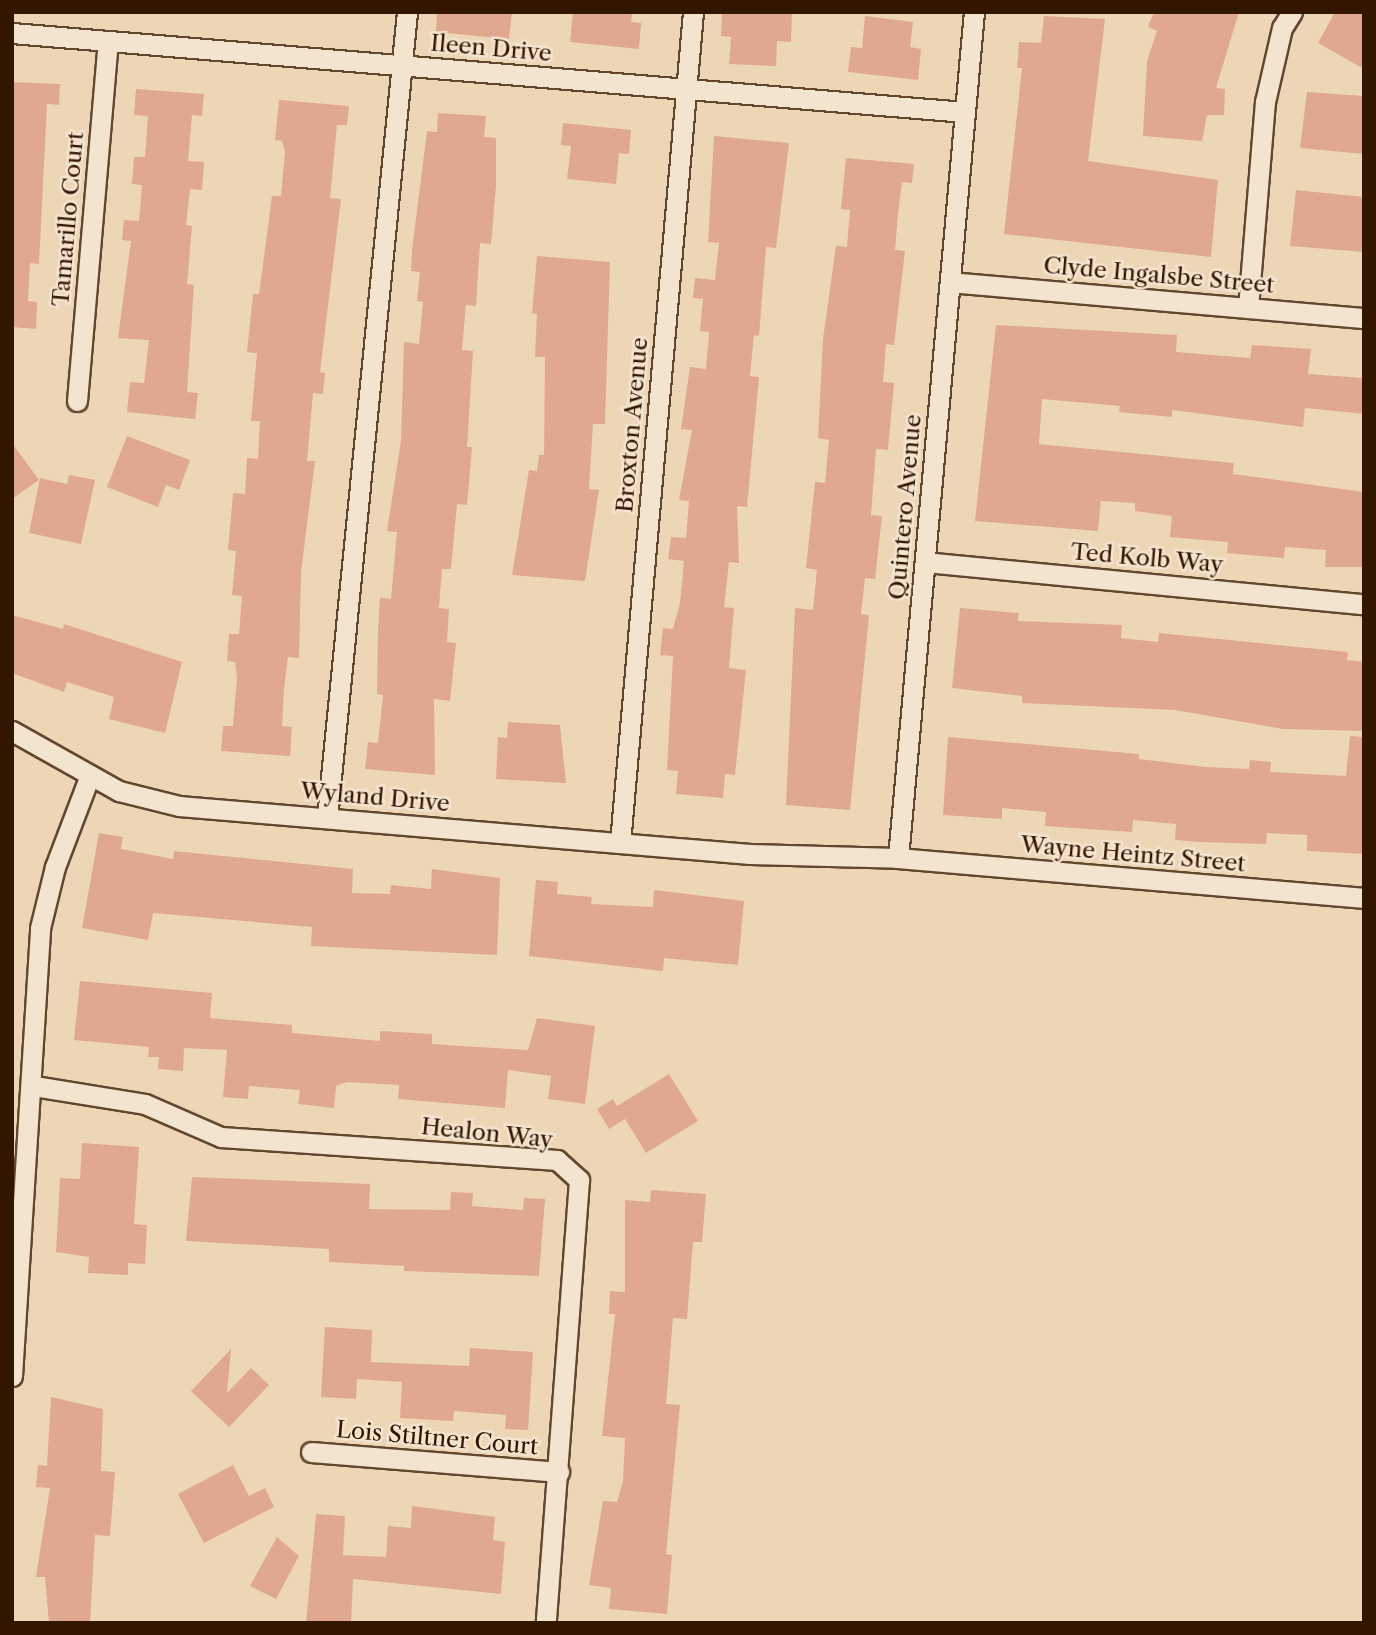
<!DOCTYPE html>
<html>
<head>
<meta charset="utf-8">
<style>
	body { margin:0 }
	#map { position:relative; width:1376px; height:1635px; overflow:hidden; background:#edd6b6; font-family:"Libre Caslon Text",serif }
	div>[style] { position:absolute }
	.building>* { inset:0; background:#e1a890 }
	.roads { filter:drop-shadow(2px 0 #62462e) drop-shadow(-2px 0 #62462e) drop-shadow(0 2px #62462e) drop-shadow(0 -2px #62462e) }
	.minor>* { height:19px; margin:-9.5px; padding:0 9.5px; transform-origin:9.5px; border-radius:9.5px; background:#f3e4d0 }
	span { translate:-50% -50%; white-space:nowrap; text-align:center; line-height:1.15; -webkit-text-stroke:5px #f3e4d0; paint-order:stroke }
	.street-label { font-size:23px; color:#331600 }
	.frame { position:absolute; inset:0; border:14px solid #331600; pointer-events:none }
</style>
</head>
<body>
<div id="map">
	<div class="building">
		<i style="clip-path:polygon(437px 12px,512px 12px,509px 39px,436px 32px)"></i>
		<i style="clip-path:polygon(573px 12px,632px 12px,631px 22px,641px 23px,639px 49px,570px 42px)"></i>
		<i style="clip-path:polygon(722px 12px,792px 12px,791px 42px,777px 41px,776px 66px,729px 64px,731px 37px,721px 36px)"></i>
		<i style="clip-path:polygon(1154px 12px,1239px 12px,1216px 88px,1225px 89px,1224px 115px,1207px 115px,1202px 141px,1143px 136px,1147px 61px,1157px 31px,1148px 27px)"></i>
		<i style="clip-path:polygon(1335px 12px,1364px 12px,1364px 69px,1318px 43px)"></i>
		<i style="clip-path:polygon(865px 16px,913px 22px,910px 47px,921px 49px,918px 80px,848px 72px,851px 47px,862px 48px)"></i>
		<i style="clip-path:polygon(1044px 16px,1105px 19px,1088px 161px,1218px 180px,1211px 257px,1004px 234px,1022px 68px,1017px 68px,1019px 42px,1041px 43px)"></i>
		<i style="clip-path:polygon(12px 82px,60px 84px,59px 105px,47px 104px,39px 264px,30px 263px,28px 301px,37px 302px,36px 329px,12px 327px)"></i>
		<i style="clip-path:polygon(136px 89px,204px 94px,202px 116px,192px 115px,188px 161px,204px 162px,202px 190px,190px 189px,186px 225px,192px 226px,187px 284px,194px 285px,187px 392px,198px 393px,195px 419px,127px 412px,130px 382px,144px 383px,149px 340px,118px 338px,131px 241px,122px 240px,124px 220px,139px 221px,142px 185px,132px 184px,134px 157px,145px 157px,148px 116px,134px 115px)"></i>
		<i style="clip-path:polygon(1307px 92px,1364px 96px,1364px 154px,1300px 148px)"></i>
		<i style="clip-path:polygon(279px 100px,349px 106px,347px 125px,337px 125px,330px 198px,341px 199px,320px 372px,325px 373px,323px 394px,313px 393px,307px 461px,315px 461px,301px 572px,299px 658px,288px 657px,284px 689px,282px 726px,292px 727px,290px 756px,221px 751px,223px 726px,233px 726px,237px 677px,235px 662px,227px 661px,229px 634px,239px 634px,242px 596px,232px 595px,236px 551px,228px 550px,233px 493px,245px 494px,247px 458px,258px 459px,260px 421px,251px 421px,257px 353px,247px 352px,253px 294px,259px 294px,272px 196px,281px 196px,285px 152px,282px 141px,275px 140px)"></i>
		<i style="clip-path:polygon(438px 113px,486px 116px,484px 137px,496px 138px,496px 186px,491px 244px,480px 243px,476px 306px,466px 305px,462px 350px,473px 351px,467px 447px,472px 447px,467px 505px,457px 504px,451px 569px,442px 569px,439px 608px,449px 609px,447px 642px,456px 643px,450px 701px,434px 699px,435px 775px,365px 769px,368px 742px,378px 743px,383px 695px,377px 694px,378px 629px,380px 598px,391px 599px,397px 532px,387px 531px,401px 441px,404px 342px,419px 344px,423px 302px,417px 301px,420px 272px,411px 271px,412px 250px,427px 131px,437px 132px)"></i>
		<i style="clip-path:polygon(563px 123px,631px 130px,629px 154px,619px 153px,616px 184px,567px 179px,571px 146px,561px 145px)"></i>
		<i style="clip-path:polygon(714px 136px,789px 143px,776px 248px,766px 247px,759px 336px,754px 335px,750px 376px,759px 377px,747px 507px,737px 506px,739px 563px,729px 562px,724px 607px,734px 608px,729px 668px,746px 670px,735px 775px,725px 774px,723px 798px,676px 794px,678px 771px,667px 770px,673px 656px,660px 655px,663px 628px,673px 629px,680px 603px,684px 561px,668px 559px,671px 537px,686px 538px,689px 501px,679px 500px,692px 430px,681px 429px,690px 367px,706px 369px,709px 332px,700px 331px,703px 299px,693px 298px,695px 278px,715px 280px,719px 243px,708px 242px)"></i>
		<i style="clip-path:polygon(846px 158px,914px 164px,912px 183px,902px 182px,898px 214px,895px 250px,905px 251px,894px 345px,886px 344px,883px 382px,894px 383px,888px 450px,876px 449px,871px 515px,882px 516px,875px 579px,865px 578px,861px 614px,869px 615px,850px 810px,786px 805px,795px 608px,813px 610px,817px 570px,806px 568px,815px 482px,825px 483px,829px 440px,818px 438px,823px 339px,836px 246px,847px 247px,850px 210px,841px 209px)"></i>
		<i style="clip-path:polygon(1296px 190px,1364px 197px,1364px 252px,1290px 246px)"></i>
		<i style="clip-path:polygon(537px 256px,610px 262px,605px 424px,593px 424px,589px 489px,599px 490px,585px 581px,512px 575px,529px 470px,537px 471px,539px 455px,544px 455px,545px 357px,535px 357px,537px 314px,532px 313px)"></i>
		<i style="clip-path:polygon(996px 325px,1177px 335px,1176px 352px,1250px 358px,1252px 345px,1311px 349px,1308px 374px,1364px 378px,1364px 414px,1305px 408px,1303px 427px,1172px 410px,1172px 417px,1119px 412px,1120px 406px,1042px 399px,1039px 444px,1234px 463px,1233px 474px,1364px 492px,1364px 567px,1325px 567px,1326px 550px,1285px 547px,1284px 558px,1227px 553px,1228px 542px,1170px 537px,1172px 516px,1135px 511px,1135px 503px,1101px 501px,1098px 531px,975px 521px)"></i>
		<i style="clip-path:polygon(127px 436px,190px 460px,179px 490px,166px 485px,158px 507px,107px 487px)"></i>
		<i style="clip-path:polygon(12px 443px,39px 480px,12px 499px)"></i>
		<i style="clip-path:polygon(69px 475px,95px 480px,81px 544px,29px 533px,40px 478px,67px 484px)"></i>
		<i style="clip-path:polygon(960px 608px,1019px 613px,1018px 621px,1122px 625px,1121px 638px,1158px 642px,1159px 633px,1348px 652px,1347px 660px,1364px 662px,1364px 731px,1283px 729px,1175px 710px,1022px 703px,1022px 696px,952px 688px)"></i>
		<i style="clip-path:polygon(12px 615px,63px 629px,64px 624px,182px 662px,165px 733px,109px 719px,114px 697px,67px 682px,64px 692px,12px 673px)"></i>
		<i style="clip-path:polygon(508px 722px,560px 725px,566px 783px,496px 779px,498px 737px,507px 738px)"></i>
		<i style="clip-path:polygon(1350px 736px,1364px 737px,1364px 854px,1307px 851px,1307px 835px,1267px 833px,1266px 844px,1200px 842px,1175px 840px,1176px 824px,1133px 820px,1132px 832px,1045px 826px,1046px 812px,1002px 808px,1002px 819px,943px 815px,948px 737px,1139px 754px,1139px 759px,1206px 767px,1249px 769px,1250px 760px,1271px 762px,1270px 772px,1346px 776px)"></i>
		<i style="clip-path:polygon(99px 833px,123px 837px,121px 849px,173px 859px,174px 851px,353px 869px,352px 893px,390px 894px,391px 885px,431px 889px,432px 869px,500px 878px,497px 955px,311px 946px,312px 927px,153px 913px,148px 940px,82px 928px)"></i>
		<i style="clip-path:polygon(536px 880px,558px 882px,557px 894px,592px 897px,591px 904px,653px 907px,654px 890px,744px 901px,738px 965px,664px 958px,663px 971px,529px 956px)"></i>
		<i style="clip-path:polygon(80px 981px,212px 993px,210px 1018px,292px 1025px,292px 1033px,380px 1041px,380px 1031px,432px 1034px,432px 1044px,528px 1050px,537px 1018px,595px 1026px,585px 1104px,548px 1099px,551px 1076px,508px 1070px,505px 1108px,398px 1099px,399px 1085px,347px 1082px,336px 1086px,334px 1108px,298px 1104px,300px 1090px,249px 1086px,248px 1099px,223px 1097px,227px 1050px,184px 1048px,183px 1071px,158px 1069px,159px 1057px,148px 1057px,149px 1047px,74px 1040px)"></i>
		<i style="clip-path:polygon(669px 1074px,698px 1121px,646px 1153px,625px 1119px,609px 1129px,597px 1109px,613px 1099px,617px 1106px)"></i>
		<i style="clip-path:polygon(82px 1143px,139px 1147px,134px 1224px,147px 1225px,145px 1264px,128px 1263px,128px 1275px,88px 1273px,89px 1257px,56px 1252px,60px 1178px,80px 1179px)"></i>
		<i style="clip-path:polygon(192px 1177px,370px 1184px,369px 1209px,450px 1210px,451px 1192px,473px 1193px,472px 1206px,523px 1210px,524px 1198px,545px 1199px,539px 1276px,404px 1271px,404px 1266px,329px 1262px,329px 1249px,186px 1241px)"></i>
		<i style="clip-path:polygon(651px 1190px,706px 1194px,702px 1242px,693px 1242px,687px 1319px,673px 1318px,666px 1404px,680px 1405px,666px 1554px,672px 1555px,667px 1614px,609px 1609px,611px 1588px,589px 1585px,603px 1501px,617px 1502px,623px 1481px,625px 1438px,602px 1436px,615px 1314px,609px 1314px,610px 1291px,625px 1292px,625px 1200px,650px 1202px)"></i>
		<i style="clip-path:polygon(325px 1327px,372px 1330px,371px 1362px,469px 1366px,470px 1348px,533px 1352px,528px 1430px,505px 1429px,506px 1415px,454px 1411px,453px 1421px,400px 1418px,402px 1382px,357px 1379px,356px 1399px,321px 1397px)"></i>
		<i style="clip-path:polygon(231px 1349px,227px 1393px,251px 1368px,269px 1385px,229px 1427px,191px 1391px)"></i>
		<i style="clip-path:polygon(51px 1397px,103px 1409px,101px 1471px,115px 1472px,110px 1536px,95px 1535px,90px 1623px,49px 1623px,45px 1577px,36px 1577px,50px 1488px,36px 1487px,38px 1465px,47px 1466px)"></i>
		<i style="clip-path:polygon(233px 1465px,249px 1496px,265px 1488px,274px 1507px,204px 1543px,178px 1494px)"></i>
		<i style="clip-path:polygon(412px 1506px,495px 1517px,493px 1540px,505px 1542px,501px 1594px,353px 1579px,351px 1623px,306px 1623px,316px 1514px,345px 1516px,343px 1555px,386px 1557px,388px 1526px,411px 1528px)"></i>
		<i style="clip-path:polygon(277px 1537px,299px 1556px,276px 1599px,250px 1586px)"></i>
	</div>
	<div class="roads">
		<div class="minor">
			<i style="left:12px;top:33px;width:956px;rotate:4.74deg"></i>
			<i style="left:950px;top:282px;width:416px;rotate:5deg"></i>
			<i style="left:1248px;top:308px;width:207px;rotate:-85.3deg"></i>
			<i style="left:1265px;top:102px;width:76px;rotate:-77.1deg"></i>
			<i style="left:1282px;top:28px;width:19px;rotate:-58deg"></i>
			<i style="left:77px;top:401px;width:361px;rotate:-85.1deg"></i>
			<i style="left:925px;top:562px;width:441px;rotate:5.5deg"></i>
			<i style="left:12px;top:731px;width:123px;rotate:29.3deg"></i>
			<i style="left:119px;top:791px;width:62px;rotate:14deg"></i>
			<i style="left:179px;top:806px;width:573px;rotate:4.81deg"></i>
			<i style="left:750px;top:854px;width:148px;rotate:1.5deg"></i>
			<i style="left:898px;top:858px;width:849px;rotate:-84.87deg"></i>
			<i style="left:327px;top:818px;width:810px;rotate:-84.33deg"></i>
			<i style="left:620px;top:843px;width:834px;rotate:-84.98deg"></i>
			<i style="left:898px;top:858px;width:468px;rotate:4.9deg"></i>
			<i style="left:34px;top:1086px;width:112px;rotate:9.2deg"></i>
			<i style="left:145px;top:1104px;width:83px;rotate:23.5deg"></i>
			<i style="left:221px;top:1137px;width:337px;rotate:3.9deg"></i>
			<i style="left:557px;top:1160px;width:30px;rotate:42deg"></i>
			<i style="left:579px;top:1180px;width:444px;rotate:94.3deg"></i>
			<i style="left:12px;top:1376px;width:449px;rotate:-86.4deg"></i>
			<i style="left:40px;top:928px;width:63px;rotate:-76.2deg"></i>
			<i style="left:55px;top:867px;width:98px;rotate:-69.2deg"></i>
			<i style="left:311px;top:1452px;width:249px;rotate:4.6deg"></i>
		</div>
	</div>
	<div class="street-label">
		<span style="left:491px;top:48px;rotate:5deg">Ileen Drive</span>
		<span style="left:68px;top:219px;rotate:-85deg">Tamarillo Court</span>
		<span style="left:1159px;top:275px;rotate:5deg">Clyde Ingalsbe Street</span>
		<span style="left:632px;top:425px;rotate:-85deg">Broxton Avenue</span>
		<span style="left:905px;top:507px;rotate:-85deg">Quintero Avenue</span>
		<span style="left:1147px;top:558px;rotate:5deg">Ted Kolb Way</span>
		<span style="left:375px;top:797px;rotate:5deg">Wyland Drive</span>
		<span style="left:1133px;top:854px;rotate:5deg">Wayne Heintz Street</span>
		<span style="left:487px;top:1133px;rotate:6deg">Healon Way</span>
		<span style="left:437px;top:1438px;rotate:5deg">Lois Stiltner Court</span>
	</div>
	<div class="frame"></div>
</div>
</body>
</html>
